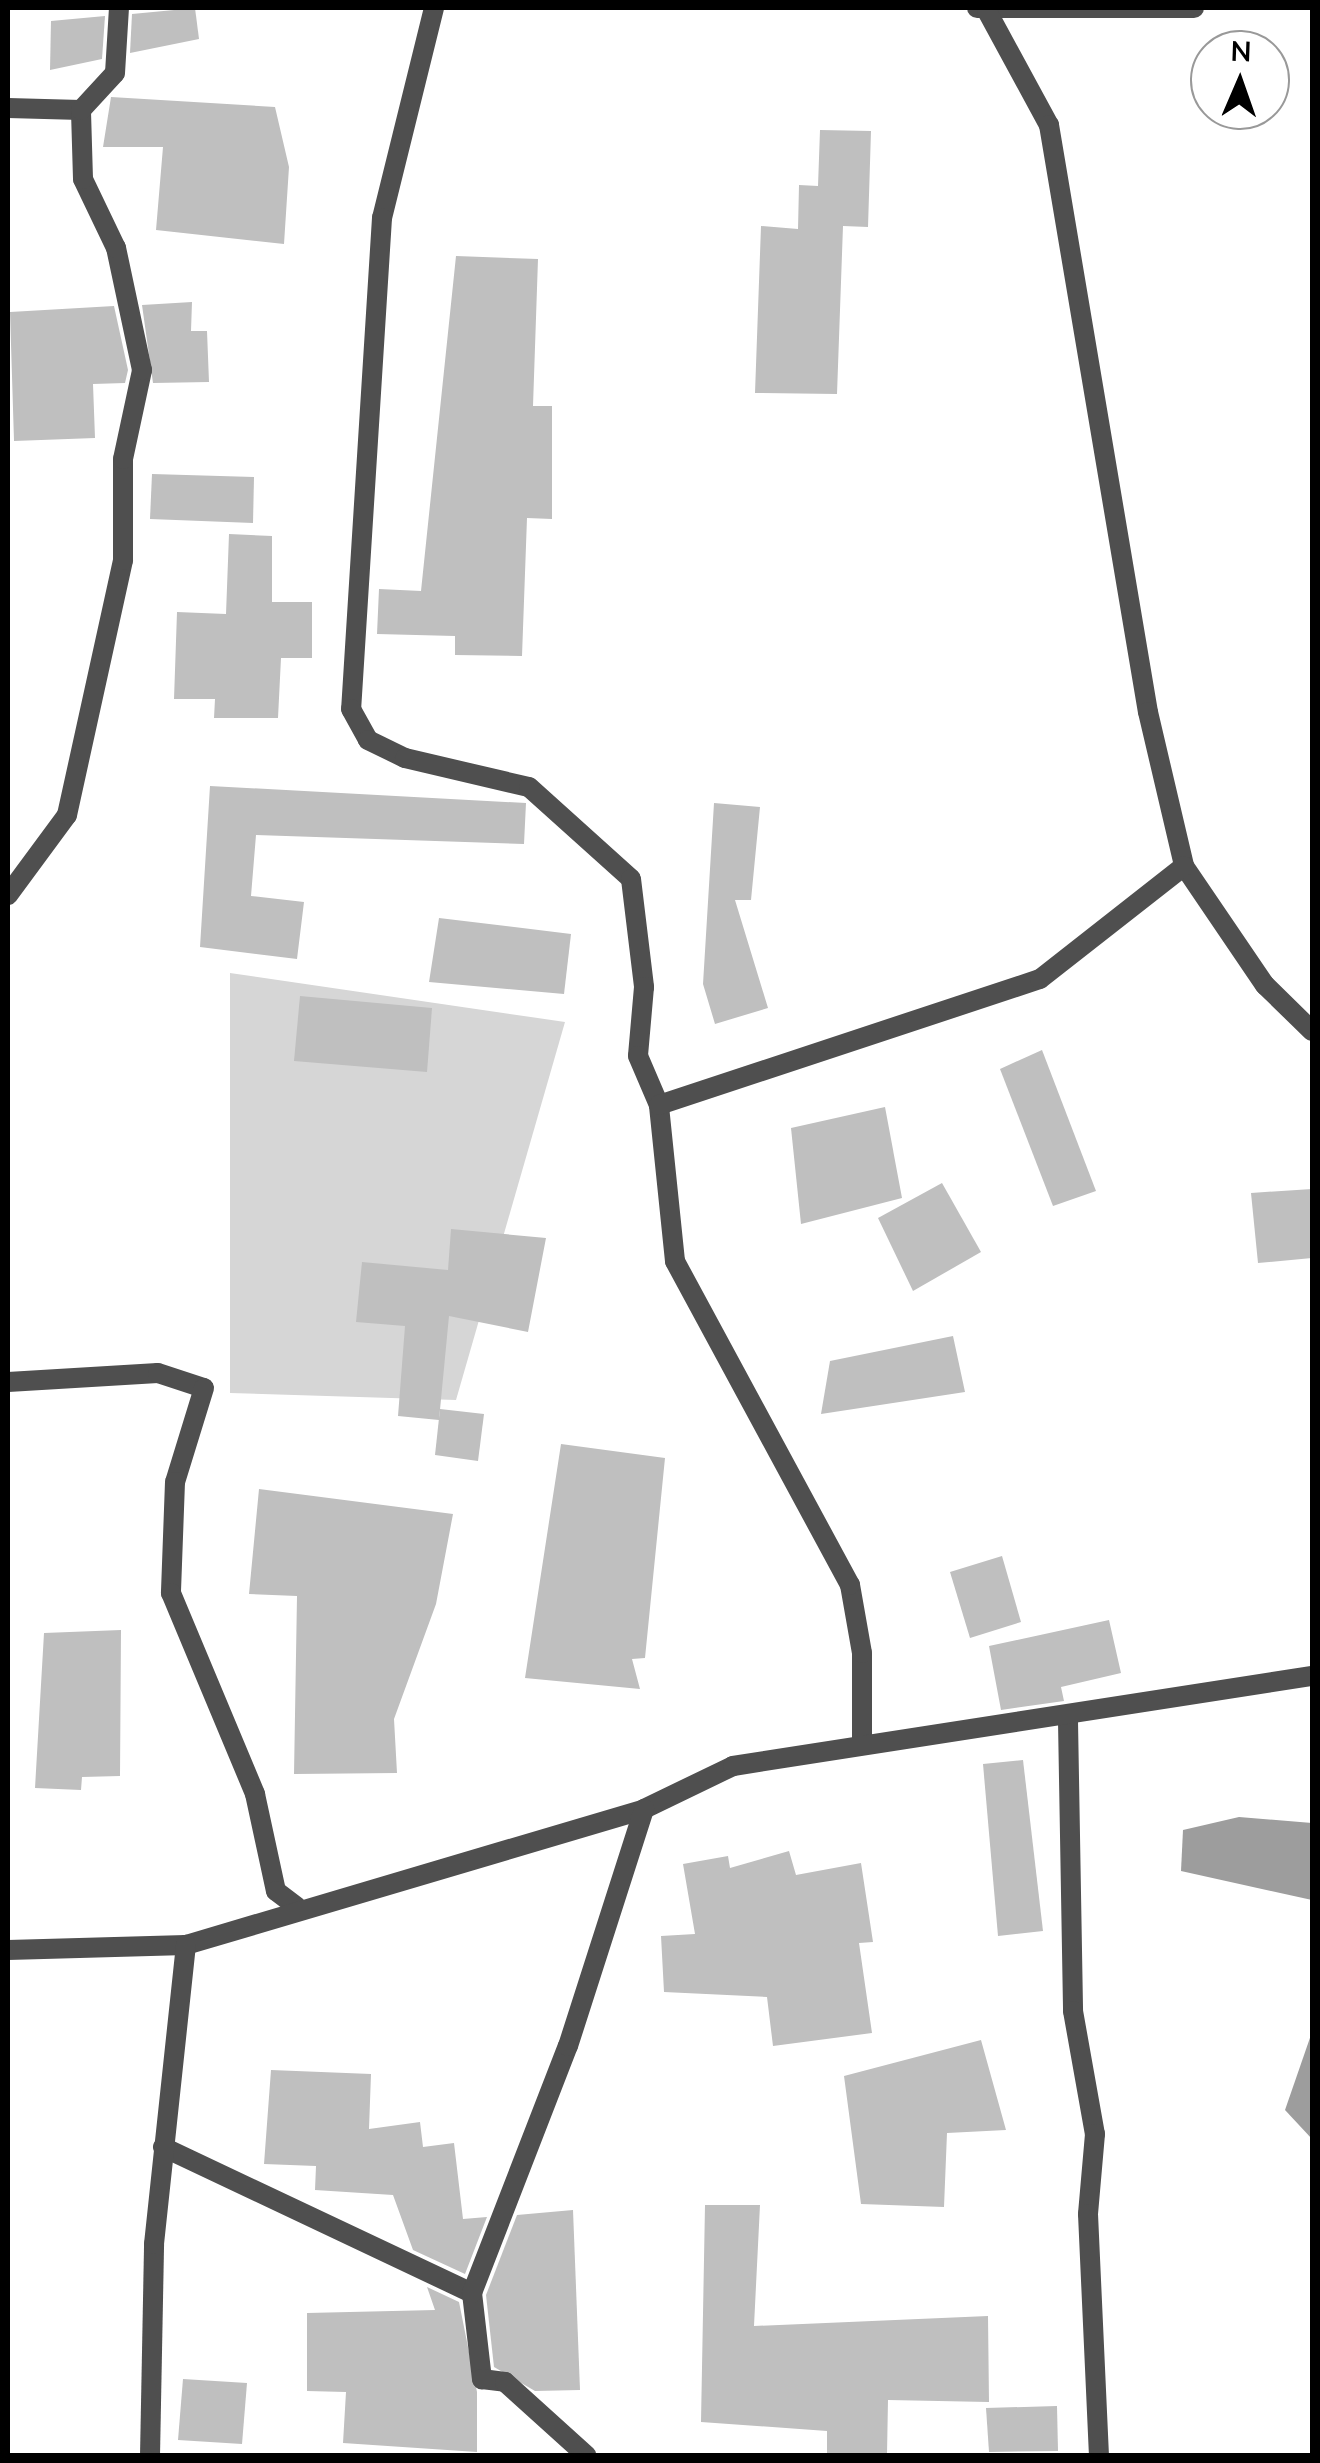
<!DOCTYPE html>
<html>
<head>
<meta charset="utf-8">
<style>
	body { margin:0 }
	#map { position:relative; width:1320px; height:2463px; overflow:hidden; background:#fff; font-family:"Nunito Sans",sans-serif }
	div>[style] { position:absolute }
	.green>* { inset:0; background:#d6d6d6 }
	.water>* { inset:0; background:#9d9d9d }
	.building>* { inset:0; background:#bfbfbf }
	.street>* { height:20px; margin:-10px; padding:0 10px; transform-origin:10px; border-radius:10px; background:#4f4f4f }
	span { translate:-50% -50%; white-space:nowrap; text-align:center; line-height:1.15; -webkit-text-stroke:8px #fff; paint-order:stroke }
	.frame { position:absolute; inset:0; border:10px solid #000; pointer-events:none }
	.north { position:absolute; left:1190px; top:30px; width:100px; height:100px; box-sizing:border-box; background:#fff; border:2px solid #999; border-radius:50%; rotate:2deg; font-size:28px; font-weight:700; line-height:40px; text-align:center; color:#000 }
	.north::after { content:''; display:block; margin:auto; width:35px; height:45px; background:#000; clip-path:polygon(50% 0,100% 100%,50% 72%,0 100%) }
</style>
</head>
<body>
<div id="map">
	<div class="green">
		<i style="clip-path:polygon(230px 973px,565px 1022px,456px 1400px,230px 1393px)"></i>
	</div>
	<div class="water">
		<i style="clip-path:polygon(1239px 1817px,1312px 1823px,1312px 1900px,1181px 1871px,1183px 1830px)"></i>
		<i style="clip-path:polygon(1312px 2032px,1312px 2139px,1285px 2110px)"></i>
	</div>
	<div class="building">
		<i style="clip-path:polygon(195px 8px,199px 39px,130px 53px,132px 14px)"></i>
		<i style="clip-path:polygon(105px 16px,102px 59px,50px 70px,51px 21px)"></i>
		<i style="clip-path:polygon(111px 97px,275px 107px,289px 167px,284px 244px,156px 230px,163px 147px,103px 147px)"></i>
		<i style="clip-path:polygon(820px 130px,871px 131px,868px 227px,843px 226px,837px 394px,755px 393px,761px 226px,798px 229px,799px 185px,818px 186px)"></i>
		<i style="clip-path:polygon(456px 256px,538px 259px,533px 406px,552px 406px,552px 519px,527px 518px,522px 656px,455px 655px,455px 636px,377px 634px,379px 589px,421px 591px)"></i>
		<i style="clip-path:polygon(192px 302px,191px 331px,207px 331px,209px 382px,153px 383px,142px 305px)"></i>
		<i style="clip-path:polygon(114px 306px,128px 370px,125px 383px,93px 384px,95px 438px,14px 441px,10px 312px)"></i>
		<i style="clip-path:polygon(152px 474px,254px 477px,253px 523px,150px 519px)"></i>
		<i style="clip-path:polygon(229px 534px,272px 536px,272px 602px,312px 602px,312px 658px,281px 658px,278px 718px,214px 718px,215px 699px,174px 699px,177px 612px,226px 614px)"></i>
		<i style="clip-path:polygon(210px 786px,526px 803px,524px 844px,256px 835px,251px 896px,304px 902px,297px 959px,200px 947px)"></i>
		<i style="clip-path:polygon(714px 803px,760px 807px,751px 900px,735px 900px,768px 1008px,715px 1024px,703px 984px)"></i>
		<i style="clip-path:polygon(439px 918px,571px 934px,564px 994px,429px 982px)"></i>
		<i style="clip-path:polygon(300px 996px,432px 1008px,427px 1072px,294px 1061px)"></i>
		<i style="clip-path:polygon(1042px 1050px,1096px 1191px,1053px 1206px,1000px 1069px)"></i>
		<i style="clip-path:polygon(885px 1107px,902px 1198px,801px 1224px,791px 1128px)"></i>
		<i style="clip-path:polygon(942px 1183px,981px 1252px,913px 1291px,878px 1218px)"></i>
		<i style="clip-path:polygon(1312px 1189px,1312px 1258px,1258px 1263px,1251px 1193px)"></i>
		<i style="clip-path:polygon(451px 1229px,546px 1238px,528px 1332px,449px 1316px,439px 1420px,398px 1416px,405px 1326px,356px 1322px,362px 1262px,448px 1270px)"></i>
		<i style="clip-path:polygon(953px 1336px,965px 1392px,821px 1414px,830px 1361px)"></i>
		<i style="clip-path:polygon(440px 1409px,484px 1414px,478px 1461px,435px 1455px)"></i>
		<i style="clip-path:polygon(561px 1444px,665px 1458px,645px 1658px,632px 1659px,640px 1689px,525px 1678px)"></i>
		<i style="clip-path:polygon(259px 1489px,453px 1514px,436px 1604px,394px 1719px,397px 1773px,294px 1774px,297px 1596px,249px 1594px)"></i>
		<i style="clip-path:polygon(1002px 1556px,1021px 1622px,970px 1638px,950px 1572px)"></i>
		<i style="clip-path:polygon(1109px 1620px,1121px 1673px,1061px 1687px,1064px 1701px,1001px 1710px,989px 1646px)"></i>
		<i style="clip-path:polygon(121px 1630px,120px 1776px,82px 1777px,81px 1790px,35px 1788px,44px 1633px)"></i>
		<i style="clip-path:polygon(1023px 1760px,1043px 1931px,998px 1936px,983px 1764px)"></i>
		<i style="clip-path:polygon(789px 1851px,796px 1875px,861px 1863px,873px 1942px,859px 1943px,872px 2033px,773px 2046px,767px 1997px,664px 1992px,661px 1936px,695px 1934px,683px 1864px,728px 1856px,730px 1868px)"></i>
		<i style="clip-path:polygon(981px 2040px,1006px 2130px,947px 2133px,944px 2207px,861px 2204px,844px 2076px)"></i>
		<i style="clip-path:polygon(271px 2070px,371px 2074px,369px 2129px,420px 2122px,423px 2147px,454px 2143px,463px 2219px,487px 2217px,465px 2274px,413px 2250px,393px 2195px,315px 2190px,316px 2166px,264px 2164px)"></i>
		<i style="clip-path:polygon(705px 2205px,760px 2205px,754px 2326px,988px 2316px,989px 2402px,888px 2400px,887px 2454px,827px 2453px,827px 2431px,701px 2422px)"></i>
		<i style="clip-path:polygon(573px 2210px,580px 2390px,535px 2391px,494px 2367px,486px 2295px,517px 2215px)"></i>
		<i style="clip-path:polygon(427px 2287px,459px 2302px,477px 2392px,477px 2452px,343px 2443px,346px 2392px,307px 2391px,307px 2313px,435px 2310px)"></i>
		<i style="clip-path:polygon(183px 2379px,247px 2383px,242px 2444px,178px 2440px)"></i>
		<i style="clip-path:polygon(1057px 2406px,1058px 2451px,989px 2452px,986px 2408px)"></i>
	</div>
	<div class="street">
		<i style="left:434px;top:8px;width:216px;rotate:103.9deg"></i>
		<i style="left:382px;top:218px;width:492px;rotate:93.6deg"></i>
		<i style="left:351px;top:709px;width:35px;rotate:61deg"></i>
		<i style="left:368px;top:740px;width:41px;rotate:25.9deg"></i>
		<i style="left:405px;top:758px;width:127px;rotate:13.2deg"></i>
		<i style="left:529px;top:787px;width:137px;rotate:42deg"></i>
		<i style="left:631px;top:879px;width:109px;rotate:83.1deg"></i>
		<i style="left:644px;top:987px;width:69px;rotate:95deg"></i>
		<i style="left:638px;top:1056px;width:53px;rotate:66.8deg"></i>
		<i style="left:977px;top:8px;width:217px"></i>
		<i style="left:987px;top:11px;width:130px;rotate:61.5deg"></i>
		<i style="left:1049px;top:125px;width:595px;rotate:80.43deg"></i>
		<i style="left:1148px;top:712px;width:158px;rotate:76.8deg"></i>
		<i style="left:1184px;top:866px;width:144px;rotate:55.8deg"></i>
		<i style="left:1265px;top:985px;width:66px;rotate:44.4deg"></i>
		<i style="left:8px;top:108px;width:73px;rotate:1.6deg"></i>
		<i style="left:8px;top:895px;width:99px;rotate:-53.6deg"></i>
		<i style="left:67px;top:815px;width:261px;rotate:-77.6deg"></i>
		<i style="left:123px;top:560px;width:101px;rotate:-90deg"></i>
		<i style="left:123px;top:459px;width:91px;rotate:-77.9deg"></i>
		<i style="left:142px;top:370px;width:125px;rotate:-102deg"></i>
		<i style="left:116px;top:248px;width:76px;rotate:-115.6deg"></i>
		<i style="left:83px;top:179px;width:69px;rotate:-91.7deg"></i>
		<i style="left:81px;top:110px;width:50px;rotate:-47.4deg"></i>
		<i style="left:115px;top:73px;width:65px;rotate:-86.5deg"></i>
		<i style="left:8px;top:1382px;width:150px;rotate:-3.4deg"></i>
		<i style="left:158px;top:1373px;width:48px;rotate:18.1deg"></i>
		<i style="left:204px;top:1388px;width:98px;rotate:107.1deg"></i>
		<i style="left:175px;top:1482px;width:111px;rotate:92.1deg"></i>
		<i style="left:171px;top:1593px;width:218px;rotate:67.3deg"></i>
		<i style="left:255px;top:1794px;width:99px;rotate:77.8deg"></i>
		<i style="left:276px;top:1891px;width:26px;rotate:37deg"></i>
		<i style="left:1068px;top:1721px;width:290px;rotate:89deg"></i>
		<i style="left:1073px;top:2011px;width:125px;rotate:79.9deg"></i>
		<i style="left:1095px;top:2134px;width:80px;rotate:95deg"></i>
		<i style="left:1088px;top:2214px;width:242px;rotate:87.4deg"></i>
		<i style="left:862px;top:1745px;width:92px;rotate:-90deg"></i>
		<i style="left:862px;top:1653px;width:69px;rotate:-100deg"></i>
		<i style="left:850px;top:1585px;width:368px;rotate:-118.4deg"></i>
		<i style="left:675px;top:1261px;width:157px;rotate:-95.9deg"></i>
		<i style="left:659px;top:1105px;width:401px;rotate:-18.3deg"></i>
		<i style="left:1040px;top:979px;width:183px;rotate:-38.1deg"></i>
		<i style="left:8px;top:1950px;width:178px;rotate:-1.6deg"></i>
		<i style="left:186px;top:1945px;width:478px;rotate:-16.5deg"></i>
		<i style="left:644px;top:1809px;width:99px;rotate:-25.8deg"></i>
		<i style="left:733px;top:1766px;width:586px;rotate:-8.84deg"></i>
		<i style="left:163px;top:2147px;width:342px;rotate:25.3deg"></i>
		<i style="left:472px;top:2293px;width:87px;rotate:83.4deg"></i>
		<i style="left:482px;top:2379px;width:23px;rotate:7deg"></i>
		<i style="left:505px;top:2382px;width:110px;rotate:42.1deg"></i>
		<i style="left:472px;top:2293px;width:265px;rotate:-68.8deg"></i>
		<i style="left:568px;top:2046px;width:249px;rotate:-72.2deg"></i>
		<i style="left:150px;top:2456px;width:212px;rotate:-88.9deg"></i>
		<i style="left:154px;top:2244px;width:301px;rotate:-83.9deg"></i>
	</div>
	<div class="frame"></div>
	<div class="north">N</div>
</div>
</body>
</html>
